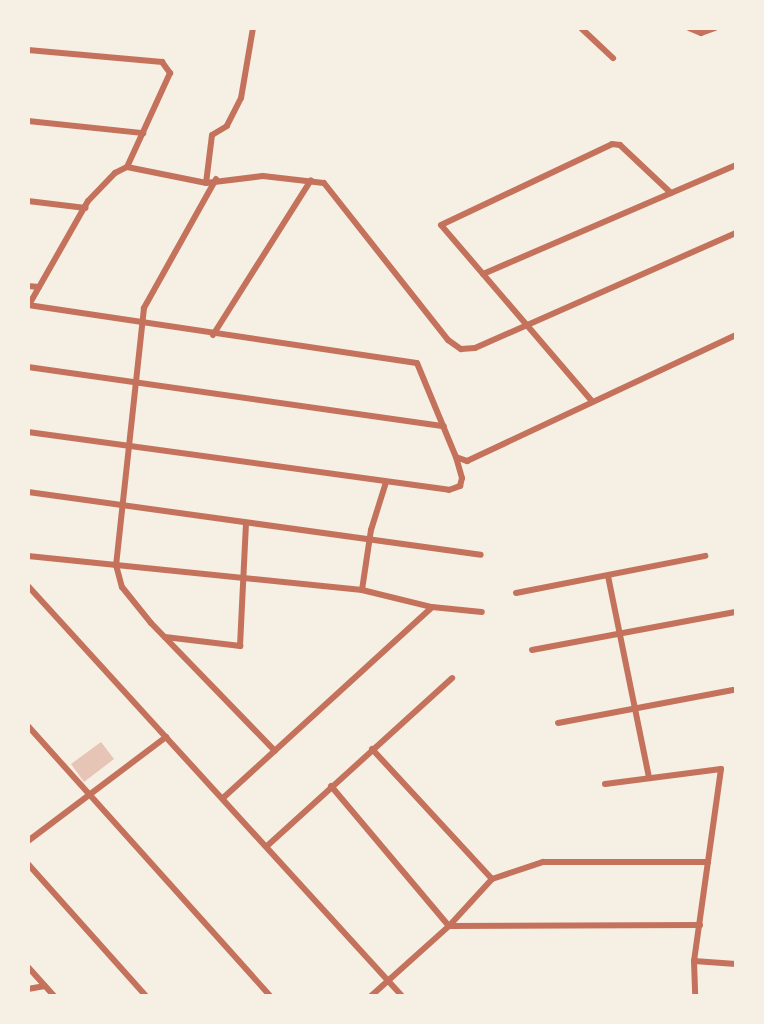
<!DOCTYPE html>
<html>
<head>
<meta charset="utf-8">
<style>
	body { margin:0 }
	#map { position:relative; width:764px; height:1024px; overflow:hidden; background:#f6efe4; font-family:Merriweather,serif }
	div>[style] { position:absolute }
	.building>* { inset:0; background:#e6c5b7 }
	.minor>* { height:6px; margin:-3px; padding:0 3px; transform-origin:3px; border-radius:3px; background:#c5725c }
	span { translate:-50% -50%; white-space:nowrap; text-align:center; line-height:1.15; -webkit-text-stroke:6px #f6efe4; paint-order:stroke }
	.frame { position:absolute; inset:0; border:30px solid #f6efe4; pointer-events:none }
</style>
</head>
<body>
<div id="map">
	<div class="building">
		<i style="clip-path:polygon(101px 742px,114px 759px,84px 782px,71px 764px)"></i>
	</div>
	<div class="minor">
		<i style="left:253px;top:28px;width:71px;rotate:99.7deg"></i>
		<i style="left:241px;top:98px;width:31px;rotate:117deg"></i>
		<i style="left:227px;top:126px;width:17px;rotate:149deg"></i>
		<i style="left:212px;top:135px;width:48px;rotate:97.1deg"></i>
		<i style="left:206px;top:183px;width:57px;rotate:-7deg"></i>
		<i style="left:263px;top:176px;width:61px;rotate:6.5deg"></i>
		<i style="left:324px;top:183px;width:200px;rotate:51.7deg"></i>
		<i style="left:448px;top:340px;width:16px;rotate:35deg"></i>
		<i style="left:461px;top:349px;width:14px;rotate:-4deg"></i>
		<i style="left:475px;top:348px;width:285px;rotate:-23.8deg"></i>
		<i style="left:581px;top:28px;width:44px;rotate:43.2deg"></i>
		<i style="left:689px;top:28px;width:13px;rotate:23deg"></i>
		<i style="left:701px;top:33px;width:15px;rotate:-20deg"></i>
		<i style="left:28px;top:50px;width:135px;rotate:5.1deg"></i>
		<i style="left:162px;top:62px;width:14px;rotate:54deg"></i>
		<i style="left:170px;top:73px;width:103px;rotate:114.6deg"></i>
		<i style="left:28px;top:121px;width:116px;rotate:6deg"></i>
		<i style="left:216px;top:179px;width:148px;rotate:119.2deg"></i>
		<i style="left:144px;top:308px;width:259px;rotate:96.2deg"></i>
		<i style="left:116px;top:565px;width:23px;rotate:75deg"></i>
		<i style="left:122px;top:587px;width:46px;rotate:51.1deg"></i>
		<i style="left:151px;top:623px;width:178px;rotate:45.9deg"></i>
		<i style="left:28px;top:201px;width:58px;rotate:6.9deg"></i>
		<i style="left:483px;top:274px;width:275px;rotate:-23.3deg"></i>
		<i style="left:28px;top:286px;width:11px;rotate:5deg"></i>
		<i style="left:30px;top:303px;width:117px;rotate:-60.4deg"></i>
		<i style="left:88px;top:201px;width:39px;rotate:-46deg"></i>
		<i style="left:115px;top:173px;width:13px;rotate:-27deg"></i>
		<i style="left:127px;top:167px;width:81px;rotate:11.4deg"></i>
		<i style="left:28px;top:305px;width:393px;rotate:8.5deg"></i>
		<i style="left:417px;top:363px;width:102px;rotate:67.5deg"></i>
		<i style="left:456px;top:457px;width:12px;rotate:20deg"></i>
		<i style="left:467px;top:461px;width:297px;rotate:-25.1deg"></i>
		<i style="left:213px;top:335px;width:183px;rotate:-57.7deg"></i>
		<i style="left:28px;top:367px;width:420px;rotate:8.1deg"></i>
		<i style="left:591px;top:400px;width:230px;rotate:-130.6deg"></i>
		<i style="left:441px;top:225px;width:189px;rotate:-25.3deg"></i>
		<i style="left:612px;top:144px;width:8px;rotate:7deg"></i>
		<i style="left:620px;top:145px;width:70px;rotate:43.3deg"></i>
		<i style="left:28px;top:432px;width:425px;rotate:7.8deg"></i>
		<i style="left:449px;top:490px;width:12px;rotate:-20deg"></i>
		<i style="left:460px;top:486px;width:8px;rotate:-76deg"></i>
		<i style="left:462px;top:478px;width:22px;rotate:-106deg"></i>
		<i style="left:28px;top:492px;width:457px;rotate:7.9deg"></i>
		<i style="left:28px;top:556px;width:336px;rotate:5.8deg"></i>
		<i style="left:362px;top:590px;width:72px;rotate:13.7deg"></i>
		<i style="left:432px;top:607px;width:50px;rotate:5.7deg"></i>
		<i style="left:608px;top:576px;width:206px;rotate:78.5deg"></i>
		<i style="left:28px;top:586px;width:555px;rotate:47.63deg"></i>
		<i style="left:362px;top:590px;width:61px;rotate:-81.5deg"></i>
		<i style="left:371px;top:530px;width:50px;rotate:-72.6deg"></i>
		<i style="left:516px;top:593px;width:193px;rotate:-11.1deg"></i>
		<i style="left:165px;top:637px;width:76px;rotate:6.8deg"></i>
		<i style="left:240px;top:646px;width:122px;rotate:-87.2deg"></i>
		<i style="left:532px;top:650px;width:208px;rotate:-10.6deg"></i>
		<i style="left:558px;top:723px;width:178px;rotate:-10.7deg"></i>
		<i style="left:28px;top:726px;width:363px;rotate:48.1deg"></i>
		<i style="left:372px;top:749px;width:177px;rotate:47.3deg"></i>
		<i style="left:605px;top:784px;width:117px;rotate:-7.4deg"></i>
		<i style="left:721px;top:769px;width:194px;rotate:98deg"></i>
		<i style="left:694px;top:961px;width:42px;rotate:4.1deg"></i>
		<i style="left:331px;top:786px;width:183px;rotate:49.9deg"></i>
		<i style="left:449px;top:926px;width:251px;rotate:-0.2deg"></i>
		<i style="left:223px;top:798px;width:283px;rotate:-42.4deg"></i>
		<i style="left:28px;top:841px;width:173px;rotate:-37deg"></i>
		<i style="left:267px;top:846px;width:250px;rotate:-42.2deg"></i>
		<i style="left:28px;top:864px;width:177px;rotate:48.2deg"></i>
		<i style="left:694px;top:961px;width:35px;rotate:88deg"></i>
		<i style="left:28px;top:967px;width:39px;rotate:48deg"></i>
		<i style="left:28px;top:989px;width:17px;rotate:-10deg"></i>
		<i style="left:371px;top:996px;width:105px;rotate:-41.9deg"></i>
		<i style="left:449px;top:926px;width:64px;rotate:-47.5deg"></i>
		<i style="left:492px;top:879px;width:54px;rotate:-18.4deg"></i>
		<i style="left:543px;top:862px;width:165px"></i>
	</div>
	<div class="frame"></div>
</div>
</body>
</html>
